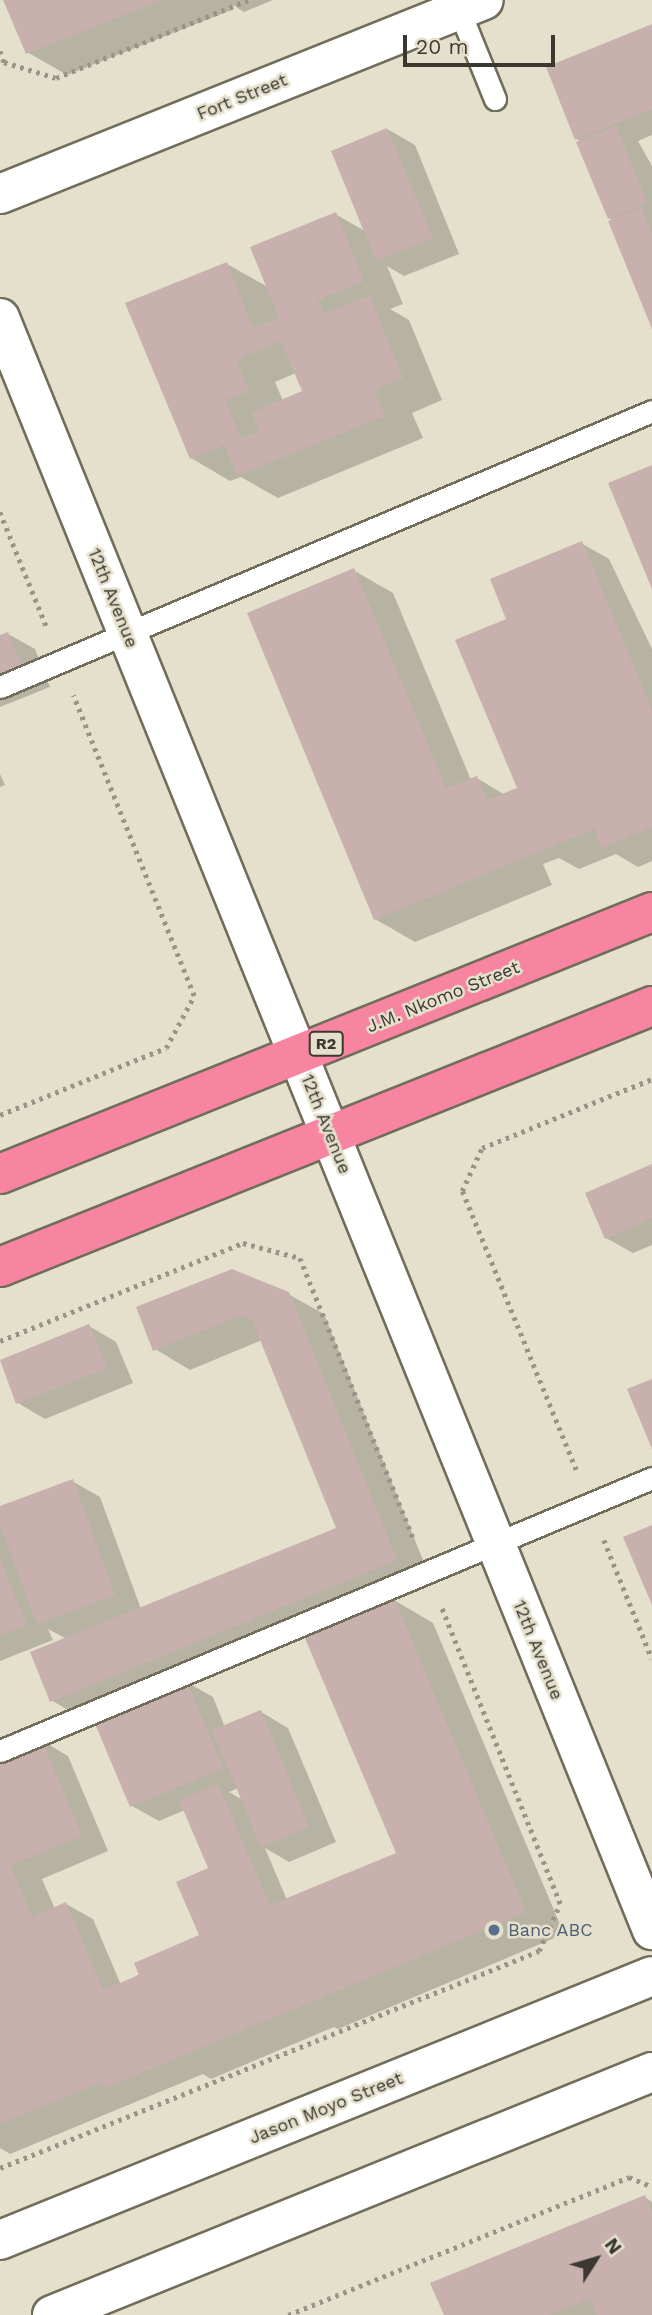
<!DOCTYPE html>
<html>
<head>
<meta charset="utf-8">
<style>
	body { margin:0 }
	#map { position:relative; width:652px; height:2315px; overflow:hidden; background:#e5e0cc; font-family:"Work Sans",sans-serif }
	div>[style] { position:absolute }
	.shadow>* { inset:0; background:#0003 }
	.building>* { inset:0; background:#c8b0af }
	.path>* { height:4.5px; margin-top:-2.25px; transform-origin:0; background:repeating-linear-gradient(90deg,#999586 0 3.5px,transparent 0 8.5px) }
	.roads { filter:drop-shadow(2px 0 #726d5b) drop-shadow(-2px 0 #726d5b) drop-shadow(0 2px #726d5b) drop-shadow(0 -2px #726d5b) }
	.lane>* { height:21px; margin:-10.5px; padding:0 10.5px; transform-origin:10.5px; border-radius:10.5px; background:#fff }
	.street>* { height:38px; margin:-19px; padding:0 19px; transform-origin:19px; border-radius:19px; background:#fff }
	.secondary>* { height:38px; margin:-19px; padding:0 19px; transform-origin:19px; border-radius:19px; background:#fff }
	.highway>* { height:38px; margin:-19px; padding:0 19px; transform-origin:19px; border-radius:19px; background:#f785a2 }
	.dots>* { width:19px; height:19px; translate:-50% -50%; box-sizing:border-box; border:4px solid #e5e0cc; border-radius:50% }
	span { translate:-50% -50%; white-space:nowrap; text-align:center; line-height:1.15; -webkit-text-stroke:5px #e5e0cc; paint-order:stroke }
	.shield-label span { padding:2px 5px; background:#e5e0cc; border:2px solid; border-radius:5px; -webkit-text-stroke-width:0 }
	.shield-label { font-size:16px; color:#3a3830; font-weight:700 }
	.street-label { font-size:18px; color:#3a3830 }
	.service-label { font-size:18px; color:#4e5e75 }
	.left { translate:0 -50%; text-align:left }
	.north { position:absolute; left:561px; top:2224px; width:70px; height:70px; -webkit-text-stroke:5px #e5e0cc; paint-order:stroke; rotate:53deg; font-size:19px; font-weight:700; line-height:28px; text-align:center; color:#3a3830 }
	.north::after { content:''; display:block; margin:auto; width:24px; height:32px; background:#3a3830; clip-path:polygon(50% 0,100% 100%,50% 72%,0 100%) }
	.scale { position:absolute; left:403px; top:35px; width:152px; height:32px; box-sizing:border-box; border:4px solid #3a3830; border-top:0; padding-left:9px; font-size:21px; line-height:24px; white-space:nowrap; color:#3a3830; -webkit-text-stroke:5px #e5e0cc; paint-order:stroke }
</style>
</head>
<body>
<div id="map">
	<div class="shadow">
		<i style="clip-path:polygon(5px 0,273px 0,244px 12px,233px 5px,234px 9px,67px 75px,27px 52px)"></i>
		<i style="clip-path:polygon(652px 26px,652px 135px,638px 141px,652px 166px,652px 324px,614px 221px,609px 218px,582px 142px,577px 139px)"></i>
		<i style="clip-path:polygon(evenodd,387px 129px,415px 145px,459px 254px,404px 276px,387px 266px,403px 304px,390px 309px,409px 320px,442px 400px,412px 413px,423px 438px,278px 498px,241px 477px,230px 481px,191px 458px,227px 264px,268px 287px,335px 214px,365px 231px,387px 129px,296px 373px,305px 392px,283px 401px,275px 382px,296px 373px)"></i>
		<i style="clip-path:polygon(581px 543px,609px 559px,652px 649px,652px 861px,638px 867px,616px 854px,579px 869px,559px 858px,543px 864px,552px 885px,415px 942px,375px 919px,353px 570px,393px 593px,471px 780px,477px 778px,505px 795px,519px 789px,506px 621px)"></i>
		<i style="clip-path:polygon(8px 634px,35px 649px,50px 687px,0 707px,0 637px)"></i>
		<i style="clip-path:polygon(0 774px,5px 785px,0 787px)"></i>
		<i style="clip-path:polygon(652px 1165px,652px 1245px,633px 1253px,606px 1238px)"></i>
		<i style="clip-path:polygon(evenodd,288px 1294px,324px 1314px,431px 1580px,185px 1681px,213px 1697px,225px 1727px,261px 1712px,288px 1728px,336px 1842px,289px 1862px,265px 1848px,287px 1900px,398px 1854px,394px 1600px,433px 1623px,564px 1934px,338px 2029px,334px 2027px,211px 2079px,203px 2074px,10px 2154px,0 2148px,0 1757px,41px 1740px,68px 1756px,108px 1851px,42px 1879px,55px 1909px,66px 1904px,93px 1919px,121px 1985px,203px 1936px,210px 1869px,185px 1810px,159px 1821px,132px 1806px,95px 1720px,78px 1716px,51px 1700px,67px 1639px,48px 1629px,53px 1640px,0 1661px,0 1508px,72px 1481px,100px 1497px,141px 1609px,338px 1529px,262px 1340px,190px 1370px,155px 1349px,288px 1294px,238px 1788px,243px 1800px,229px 1792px,238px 1788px)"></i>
		<i style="clip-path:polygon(89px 1326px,116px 1342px,133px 1383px,45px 1419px,18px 1403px,1px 1362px)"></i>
		<i style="clip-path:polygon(645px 2197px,652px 2202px,652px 2315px,445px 2315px)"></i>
	</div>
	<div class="building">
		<i style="clip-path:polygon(3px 0,162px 0,26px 54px)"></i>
		<i style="clip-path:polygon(652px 24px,652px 109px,575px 140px,546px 67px)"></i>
		<i style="clip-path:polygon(616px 126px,647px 203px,608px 219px,576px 142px)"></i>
		<i style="clip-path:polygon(387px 128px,433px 238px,376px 261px,331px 151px)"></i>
		<i style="clip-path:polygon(641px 207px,652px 234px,652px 329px,608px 221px)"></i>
		<i style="clip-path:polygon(evenodd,336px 212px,364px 281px,318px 300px,323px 314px,370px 296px,403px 378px,374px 390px,385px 416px,237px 476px,224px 445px,190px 459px,125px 303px,227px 262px,253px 328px,279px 318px,250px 247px,336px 212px,281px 341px,302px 391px,252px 412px,259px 431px,241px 438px,225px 400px,249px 391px,236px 360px,281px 341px)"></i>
		<i style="clip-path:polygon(652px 465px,652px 589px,608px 483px)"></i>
		<i style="clip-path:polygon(582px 541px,652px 710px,652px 827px,602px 848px,594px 829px,374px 920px,247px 613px,354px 568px,446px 788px,477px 776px,487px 800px,517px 788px,455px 640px,506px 619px,490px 579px)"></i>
		<i style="clip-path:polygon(8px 632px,24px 672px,0 681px,0 635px)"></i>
		<i style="clip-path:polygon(652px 1164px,652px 1218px,605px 1239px,585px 1193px)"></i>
		<i style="clip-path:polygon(232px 1269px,289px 1292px,397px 1560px,50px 1702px,30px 1652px,336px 1528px,252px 1320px,241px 1315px,153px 1351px,136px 1307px)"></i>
		<i style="clip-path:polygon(89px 1324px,107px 1368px,16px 1404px,0 1360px)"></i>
		<i style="clip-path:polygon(652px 1379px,652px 1449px,627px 1389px)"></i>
		<i style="clip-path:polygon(73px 1479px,115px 1595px,37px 1624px,0 1525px,0 1506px)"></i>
		<i style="clip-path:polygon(652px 1525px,652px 1605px,623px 1537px)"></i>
		<i style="clip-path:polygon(0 1559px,27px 1625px,0 1635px)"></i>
		<i style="clip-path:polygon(394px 1598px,526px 1912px,105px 2088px,102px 2082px,0 2124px,0 1755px,41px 1738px,82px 1836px,10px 1865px,32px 1917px,66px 1902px,103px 1990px,139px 1975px,134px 1963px,199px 1935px,176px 1882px,208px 1868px,179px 1800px,218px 1784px,270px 1905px,396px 1853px,304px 1636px)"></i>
		<i style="clip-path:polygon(186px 1680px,223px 1768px,130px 1807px,93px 1719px)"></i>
		<i style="clip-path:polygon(261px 1710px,309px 1827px,261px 1847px,212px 1730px)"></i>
		<i style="clip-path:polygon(645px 2195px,652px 2212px,652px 2315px,597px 2315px,590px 2298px,550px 2315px,444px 2315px,430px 2283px)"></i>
	</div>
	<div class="path">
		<i style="left:0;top:51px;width:12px;rotate:70deg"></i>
		<i style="left:4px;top:62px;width:54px;rotate:17.1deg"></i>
		<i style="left:56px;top:78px;width:207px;rotate:-22.1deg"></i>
		<i style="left:0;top:512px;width:125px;rotate:67.9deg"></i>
		<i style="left:0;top:1115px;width:179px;rotate:-22deg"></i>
		<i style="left:166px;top:1048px;width:59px;rotate:-61.7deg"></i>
		<i style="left:194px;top:996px;width:324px;rotate:-111.9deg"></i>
		<i style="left:0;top:1341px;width:262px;rotate:-22deg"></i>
		<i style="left:243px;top:1243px;width:59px;rotate:14.7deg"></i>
		<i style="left:300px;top:1258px;width:301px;rotate:68deg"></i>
		<i style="left:576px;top:1470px;width:301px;rotate:-112.2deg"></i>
		<i style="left:462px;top:1191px;width:47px;rotate:-65.1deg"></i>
		<i style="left:482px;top:1148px;width:183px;rotate:-22.1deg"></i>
		<i style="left:604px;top:1540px;width:128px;rotate:68deg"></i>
		<i style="left:0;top:2168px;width:581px;rotate:-21.93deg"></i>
		<i style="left:539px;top:1951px;width:51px;rotate:-65.9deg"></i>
		<i style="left:560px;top:1904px;width:320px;rotate:-111.8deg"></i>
		<i style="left:288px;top:2315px;width:368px;rotate:-22deg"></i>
		<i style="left:629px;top:2177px;width:25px;rotate:23deg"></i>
	</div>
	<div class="roads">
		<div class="lane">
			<i style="left:459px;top:10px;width:96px;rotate:68deg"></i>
			<i style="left:0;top:687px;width:708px;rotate:-22.94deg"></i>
			<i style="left:0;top:1751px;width:707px;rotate:-22.72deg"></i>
		</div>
		<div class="street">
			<i style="left:0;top:194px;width:521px;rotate:-21.84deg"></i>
			<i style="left:0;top:2240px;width:703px;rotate:-22.04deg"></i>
			<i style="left:52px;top:2315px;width:647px;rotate:-22.05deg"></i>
		</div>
		<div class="secondary">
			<i style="left:0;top:318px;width:1739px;rotate:67.98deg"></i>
		</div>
		<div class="highway">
			<i style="left:0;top:1174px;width:703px;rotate:-21.89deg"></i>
			<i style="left:0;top:1267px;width:702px;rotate:-21.82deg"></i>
		</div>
	</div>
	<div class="dots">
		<i style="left:494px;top:1930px;background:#5c6f8a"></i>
	</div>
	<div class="shield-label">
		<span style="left:326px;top:1044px">R2</span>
	</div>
	<div class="street-label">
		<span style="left:242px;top:97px;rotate:-22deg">Fort Street</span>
		<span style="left:113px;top:598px;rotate:68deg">12th Avenue</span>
		<span style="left:443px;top:997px;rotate:-22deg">J.M. Nkomo Street</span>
		<span style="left:326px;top:1124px;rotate:68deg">12th Avenue</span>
		<span style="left:538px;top:1650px;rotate:68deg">12th Avenue</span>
		<span style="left:326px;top:2108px;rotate:-22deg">Jason Moyo Street</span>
	</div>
	<div class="service-label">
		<span class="left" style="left:508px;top:1930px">Banc ABC</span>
	</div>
	<div class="north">N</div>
	<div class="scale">20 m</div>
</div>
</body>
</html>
